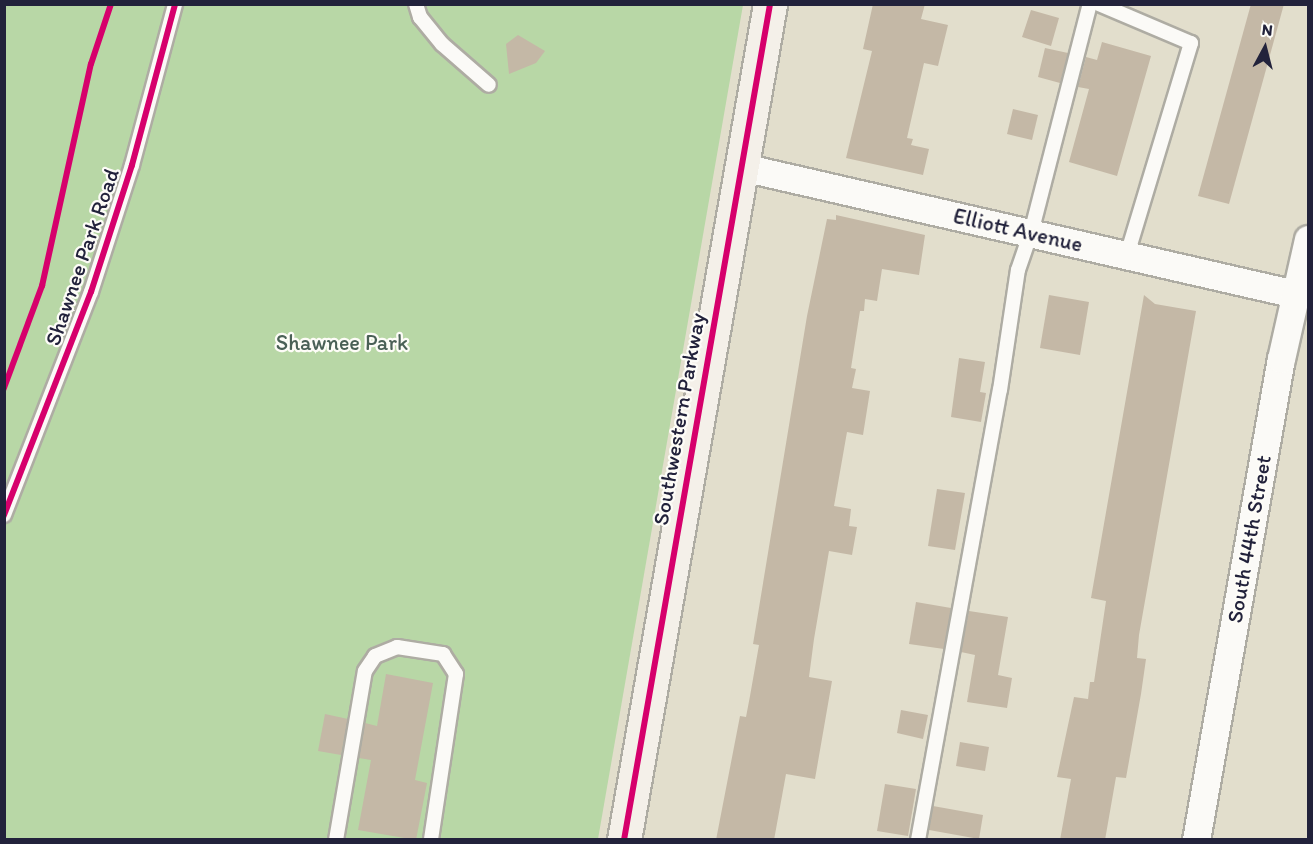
<!DOCTYPE html>
<html>
<head>
<meta charset="utf-8">
<style>
	body { margin:0 }
	#map { position:relative; width:1313px; height:844px; overflow:hidden; background:#e2decc; font-family:Itim,sans-serif }
	div>[style] { position:absolute }
	.green>* { inset:0; background:#b8d7a6 }
	.building>* { inset:0; background:#c4b8a6 }
	.roads { filter:drop-shadow(2px 0 #aeaca3) drop-shadow(-2px 0 #aeaca3) drop-shadow(0 2px #aeaca3) drop-shadow(0 -2px #aeaca3) }
	.lane>* { height:14px; margin:-7px; padding:0 7px; transform-origin:7px; border-radius:7px; background:#fbfaf7 }
	.street>* { height:27px; margin:-13.5px; padding:0 13.5px; transform-origin:13.5px; border-radius:13.5px; background:#fbfaf7 }
	.secondary>* { height:33px; margin:-16.5px; padding:0 16.5px; transform-origin:16.5px; border-radius:16.5px; background:#f4f0e9 }
	.cycleway>* { height:6px; margin:-3px; padding:0 3px; transform-origin:3px; border-radius:3px; background:#d6006c }
	span { translate:-50% -50%; white-space:nowrap; text-align:center; line-height:1.15; -webkit-text-stroke:4.5px #fdfcf7; paint-order:stroke }
	.street-label { font-size:22px; color:#22223b }
	.park-label { font-size:22px; color:#4a6056 }
	.frame { position:absolute; inset:0; border:6px solid #22223b; pointer-events:none }
	.north { position:absolute; left:1235px; top:18px; width:60px; height:60px; -webkit-text-stroke:4px #fdfcf7; paint-order:stroke; rotate:7deg; font-size:16px; font-weight:700; line-height:24px; text-align:center; color:#22223b }
	.north::after { content:''; display:block; margin:auto; width:21px; height:27px; background:#22223b; clip-path:polygon(50% 0,100% 100%,50% 72%,0 100%) }
</style>
</head>
<body>
<div id="map">
	<div class="green">
		<i style="clip-path:polygon(5px 5px,743px 5px,598px 839px,5px 840px)"></i>
	</div>
	<div class="building">
		<i style="clip-path:polygon(873px 4px,925px 4px,921px 19px,948px 25px,938px 66px,924px 63px,907px 138px,913px 139px,911px 145px,929px 149px,923px 175px,846px 158px,872px 51px,863px 49px)"></i>
		<i style="clip-path:polygon(1251px 4px,1284px 4px,1229px 204px,1198px 196px)"></i>
		<i style="clip-path:polygon(1031px 10px,1059px 18px,1051px 46px,1022px 37px)"></i>
		<i style="clip-path:polygon(518px 35px,545px 51px,536px 63px,509px 74px,506px 44px)"></i>
		<i style="clip-path:polygon(1102px 42px,1151px 56px,1117px 176px,1069px 162px,1089px 89px,1078px 87px,1086px 57px,1097px 60px)"></i>
		<i style="clip-path:polygon(1045px 48px,1068px 53px,1060px 83px,1038px 77px)"></i>
		<i style="clip-path:polygon(1013px 109px,1038px 115px,1032px 140px,1007px 134px)"></i>
		<i style="clip-path:polygon(836px 215px,925px 235px,919px 275px,882px 269px,877px 301px,865px 299px,864px 311px,860px 311px,851px 368px,856px 369px,852px 388px,870px 391px,863px 435px,847px 432px,834px 506px,851px 509px,849px 526px,857px 527px,852px 555px,829px 551px,814px 639px,809px 677px,832px 681px,815px 779px,786px 774px,774px 840px,716px 840px,740px 716px,746px 717px,750px 696px,759px 645px,753px 644px,807px 316px,827px 219px,836px 220px)"></i>
		<i style="clip-path:polygon(1049px 295px,1089px 302px,1080px 355px,1040px 348px)"></i>
		<i style="clip-path:polygon(1144px 295px,1155px 304px,1196px 311px,1139px 635px,1137px 658px,1146px 659px,1141px 694px,1126px 778px,1116px 777px,1105px 840px,1060px 840px,1071px 779px,1057px 777px,1074px 697px,1088px 699px,1090px 682px,1094px 682px,1106px 601px,1091px 598px)"></i>
		<i style="clip-path:polygon(959px 358px,985px 362px,980px 392px,986px 393px,981px 422px,951px 417px)"></i>
		<i style="clip-path:polygon(937px 489px,965px 493px,955px 550px,928px 546px)"></i>
		<i style="clip-path:polygon(916px 602px,951px 608px,944px 649px,909px 644px)"></i>
		<i style="clip-path:polygon(969px 611px,1008px 617px,998px 675px,1012px 678px,1007px 708px,967px 702px,975px 655px,961px 652px)"></i>
		<i style="clip-path:polygon(386px 674px,433px 683px,415px 780px,427px 783px,416px 840px,358px 830px,371px 760px,359px 758px,365px 723px,377px 726px)"></i>
		<i style="clip-path:polygon(901px 710px,928px 715px,923px 739px,897px 733px)"></i>
		<i style="clip-path:polygon(325px 714px,348px 719px,341px 755px,318px 751px)"></i>
		<i style="clip-path:polygon(960px 742px,989px 747px,985px 771px,956px 766px)"></i>
		<i style="clip-path:polygon(885px 784px,916px 789px,908px 836px,877px 831px)"></i>
		<i style="clip-path:polygon(933px 806px,983px 815px,979px 839px,929px 830px)"></i>
	</div>
	<div class="roads">
		<div class="lane">
			<i style="left:416px;top:4px;width:14px;rotate:73deg"></i>
			<i style="left:420px;top:17px;width:35px;rotate:51deg"></i>
			<i style="left:442px;top:44px;width:62px;rotate:41.1deg"></i>
			<i style="left:1099px;top:4px;width:100px;rotate:23deg"></i>
			<i style="left:1191px;top:43px;width:221px;rotate:106.8deg"></i>
			<i style="left:4px;top:515px;width:239px;rotate:-68.7deg"></i>
			<i style="left:91px;top:292px;width:133px;rotate:-72.1deg"></i>
			<i style="left:132px;top:165px;width:167px;rotate:-75deg"></i>
			<i style="left:336px;top:840px;width:171px;rotate:-80.3deg"></i>
			<i style="left:365px;top:671px;width:18px;rotate:-56deg"></i>
			<i style="left:375px;top:656px;width:24px;rotate:-22deg"></i>
			<i style="left:397px;top:647px;width:47px;rotate:8.7deg"></i>
			<i style="left:443px;top:654px;width:24px;rotate:57deg"></i>
			<i style="left:456px;top:674px;width:168px;rotate:98.6deg"></i>
			<i style="left:918px;top:840px;width:457px;rotate:-79.7deg"></i>
			<i style="left:1000px;top:390px;width:121px;rotate:-81.5deg"></i>
			<i style="left:1018px;top:270px;width:39px;rotate:-71deg"></i>
			<i style="left:1031px;top:233px;width:236px;rotate:-75.6deg"></i>
		</div>
		<div class="street">
			<i style="left:742px;top:167px;width:567px;rotate:12.93deg"></i>
			<i style="left:1196px;top:840px;width:488px;rotate:-80deg"></i>
			<i style="left:1281px;top:359px;width:123px;rotate:-77.3deg"></i>
		</div>
		<div class="secondary">
			<i style="left:624px;top:840px;width:849px;rotate:-80.09deg"></i>
		</div>
	</div>
	<div class="cycleway">
		<i style="left:4px;top:388px;width:109px;rotate:-69.6deg"></i>
		<i style="left:42px;top:286px;width:227px;rotate:-77.6deg"></i>
		<i style="left:91px;top:64px;width:63px;rotate:-71.6deg"></i>
		<i style="left:4px;top:515px;width:239px;rotate:-68.7deg"></i>
		<i style="left:91px;top:292px;width:133px;rotate:-72.1deg"></i>
		<i style="left:132px;top:165px;width:167px;rotate:-75deg"></i>
		<i style="left:624px;top:840px;width:849px;rotate:-80.09deg"></i>
	</div>
	<div class="street-label">
		<span style="left:1018px;top:230px;rotate:13deg">Elliott Avenue</span>
		<span style="left:82px;top:257px;rotate:-71deg">Shawnee Park Road</span>
		<span style="left:679px;top:419px;rotate:-80deg">Southwestern Parkway</span>
		<span style="left:1249px;top:539px;rotate:-80deg">South 44th Street</span>
	</div>
	<div class="park-label">
		<span style="left:342px;top:343px">Shawnee Park</span>
	</div>
	<div class="frame"></div>
	<div class="north">N</div>
</div>
</body>
</html>
